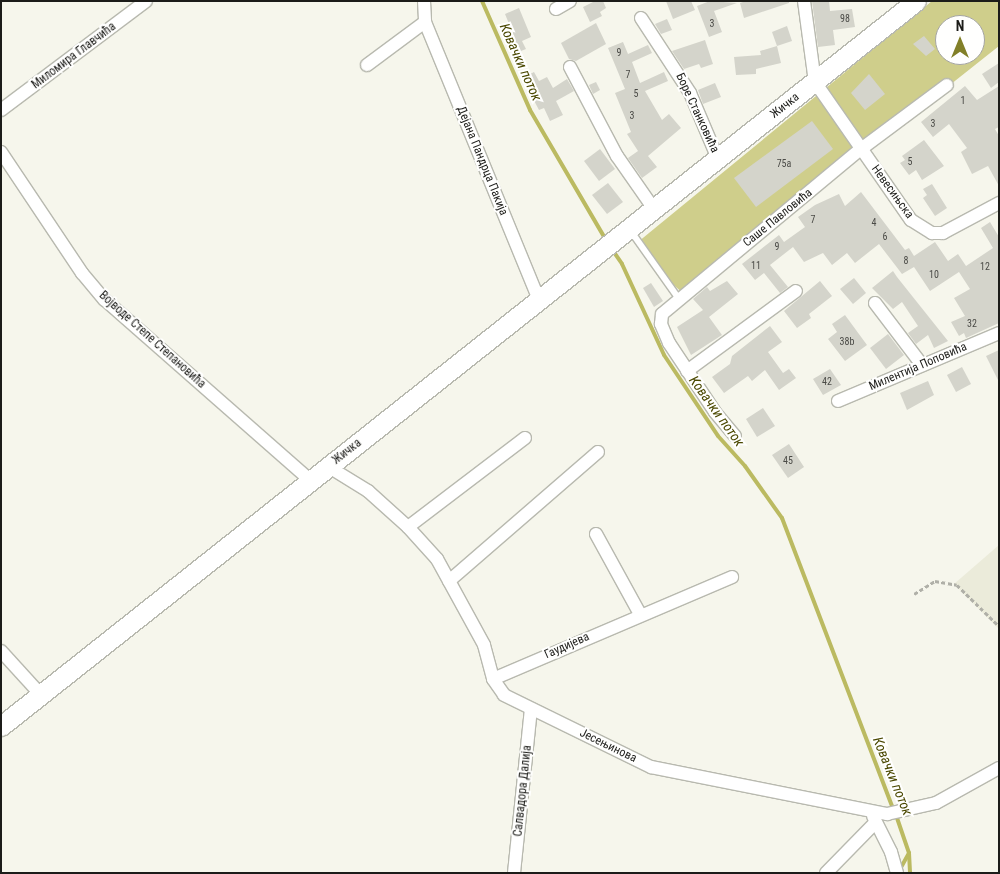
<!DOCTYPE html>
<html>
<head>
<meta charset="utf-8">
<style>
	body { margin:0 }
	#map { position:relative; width:1000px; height:874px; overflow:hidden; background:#f6f6ec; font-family:"Roboto Condensed",sans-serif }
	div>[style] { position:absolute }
	.built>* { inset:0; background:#ebebda }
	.green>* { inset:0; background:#cfce8b }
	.stream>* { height:4px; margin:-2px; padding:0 2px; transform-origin:2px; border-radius:2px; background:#bbba61 }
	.building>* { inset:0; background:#d4d4cb }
	.path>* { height:2.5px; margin-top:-1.25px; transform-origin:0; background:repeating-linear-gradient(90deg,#b0b0a8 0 4px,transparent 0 6.5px) }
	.roads { filter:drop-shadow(1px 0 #b8b9af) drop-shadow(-1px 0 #b8b9af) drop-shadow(0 1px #b8b9af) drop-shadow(0 -1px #b8b9af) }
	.service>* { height:6px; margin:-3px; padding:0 3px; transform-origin:3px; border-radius:3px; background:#fff }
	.minor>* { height:12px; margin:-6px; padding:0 6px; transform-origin:6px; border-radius:6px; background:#fff }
	.secondary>* { height:19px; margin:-9.5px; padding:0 9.5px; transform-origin:9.5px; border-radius:9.5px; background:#fff }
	span { translate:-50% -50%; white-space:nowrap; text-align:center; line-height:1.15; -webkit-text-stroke:4px #fffffe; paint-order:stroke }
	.number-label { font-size:10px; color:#4a4a46 }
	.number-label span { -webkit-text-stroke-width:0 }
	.street-label { font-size:12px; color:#1c1c19 }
	.water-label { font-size:14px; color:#4a4800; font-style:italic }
	.frame { position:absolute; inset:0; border:2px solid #1c1c19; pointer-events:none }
	.north { position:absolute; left:935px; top:15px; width:50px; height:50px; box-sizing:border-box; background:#fffffe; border:1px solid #a4a4a2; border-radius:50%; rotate:0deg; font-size:14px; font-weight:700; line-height:20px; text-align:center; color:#1c1c19 }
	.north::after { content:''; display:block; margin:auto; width:18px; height:22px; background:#828028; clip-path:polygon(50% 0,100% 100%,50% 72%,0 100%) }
</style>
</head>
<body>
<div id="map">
	<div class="built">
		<i style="clip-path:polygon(999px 545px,999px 629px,954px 584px)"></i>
	</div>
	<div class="green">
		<i style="clip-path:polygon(evenodd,932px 1px,999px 1px,999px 46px,685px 295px,668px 280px,638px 242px,932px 1px,945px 25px,975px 25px,975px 55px,945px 55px,945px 25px)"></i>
	</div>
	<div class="stream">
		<i style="left:482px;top:1px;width:119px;rotate:66.2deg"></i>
		<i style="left:530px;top:110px;width:151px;rotate:59.7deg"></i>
		<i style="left:611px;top:248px;width:19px;rotate:55deg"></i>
		<i style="left:622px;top:264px;width:100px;rotate:65.2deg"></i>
		<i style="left:664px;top:355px;width:97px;rotate:56.3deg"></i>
		<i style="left:718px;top:436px;width:40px;rotate:48deg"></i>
		<i style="left:745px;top:466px;width:64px;rotate:54.6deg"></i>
		<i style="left:782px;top:518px;width:311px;rotate:69.1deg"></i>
		<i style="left:896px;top:815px;width:40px;rotate:71.1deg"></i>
		<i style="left:909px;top:853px;width:21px;rotate:119deg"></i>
		<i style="left:909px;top:853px;width:20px;rotate:87deg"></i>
	</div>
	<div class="building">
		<i style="clip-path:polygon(595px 1px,603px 1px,606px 8px,600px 12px,602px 16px,590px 22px,583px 7px)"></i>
		<i style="clip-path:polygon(666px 1px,691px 1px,695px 10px,673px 19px)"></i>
		<i style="clip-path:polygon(710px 1px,737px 3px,714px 11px,722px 32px,709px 37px,697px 6px)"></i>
		<i style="clip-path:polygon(746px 1px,789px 1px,789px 3px,744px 18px,740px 3px)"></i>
		<i style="clip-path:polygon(812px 1px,829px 1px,830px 11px,852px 9px,855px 27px,833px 30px,835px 45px,818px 47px)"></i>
		<i style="clip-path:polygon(519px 8px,531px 37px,522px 41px,526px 49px,516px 53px,510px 37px,514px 36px,505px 14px)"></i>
		<i style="clip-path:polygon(667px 19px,672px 30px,661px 34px,655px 24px)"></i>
		<i style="clip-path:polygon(596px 23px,606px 44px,576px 61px,569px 59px,561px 43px)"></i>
		<i style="clip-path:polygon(787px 26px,792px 41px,777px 46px,772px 32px)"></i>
		<i style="clip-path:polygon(924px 36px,935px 49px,926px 56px,913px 44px)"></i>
		<i style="clip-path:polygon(705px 40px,713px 64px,701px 68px,699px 64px,684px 69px,672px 51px)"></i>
		<i style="clip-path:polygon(623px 42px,628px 54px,648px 45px,652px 53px,632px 62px,640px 83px,664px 72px,668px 81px,645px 91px,662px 120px,669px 114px,681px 128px,648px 156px,657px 167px,642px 178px,628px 158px,638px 151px,627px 134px,631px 132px,615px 93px,625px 89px,608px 48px)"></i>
		<i style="clip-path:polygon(777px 46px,781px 63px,756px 69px,756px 74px,736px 75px,734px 57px,761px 55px,760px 51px)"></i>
		<i style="clip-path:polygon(999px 63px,999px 82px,991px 88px,982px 74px)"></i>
		<i style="clip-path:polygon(534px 72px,539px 81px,547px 77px,553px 88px,567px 79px,574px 91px,556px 101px,563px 115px,550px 121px,544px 108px,539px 110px,522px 78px)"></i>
		<i style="clip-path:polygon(869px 74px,885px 94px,865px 110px,851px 93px)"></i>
		<i style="clip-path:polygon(596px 82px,600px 90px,593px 94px,589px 85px)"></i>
		<i style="clip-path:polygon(715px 83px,721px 97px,703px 104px,698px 90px)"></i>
		<i style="clip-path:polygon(965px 86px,977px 100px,999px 86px,999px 127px,995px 129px,999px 136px,999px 186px,988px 166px,972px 174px,961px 152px,967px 148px,949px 124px,933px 137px,921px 122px)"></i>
		<i style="clip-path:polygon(812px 121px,833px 149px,756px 207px,734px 178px)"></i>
		<i style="clip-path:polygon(924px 140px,944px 166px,922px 180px,916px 170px,909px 175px,900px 163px,905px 160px,902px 156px)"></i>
		<i style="clip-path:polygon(600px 149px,615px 169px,599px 181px,584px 161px)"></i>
		<i style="clip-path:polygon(608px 183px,623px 202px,607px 214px,592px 195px)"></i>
		<i style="clip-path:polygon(932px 184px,947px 208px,935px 216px,923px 198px,927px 195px,923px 189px)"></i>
		<i style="clip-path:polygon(861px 192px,905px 250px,909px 248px,914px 256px,935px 242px,948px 261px,958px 254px,966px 266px,993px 248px,981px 228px,990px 222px,999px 237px,999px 323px,966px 338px,964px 333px,959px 336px,951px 322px,965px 316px,954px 298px,970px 289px,959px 272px,930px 291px,914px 267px,902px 274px,879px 244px,855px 263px,847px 253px,832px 265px,823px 253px,804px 262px,793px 247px,770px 265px,788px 287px,780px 293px,764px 273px,755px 280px,742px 264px,779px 235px,784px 242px,805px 227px,798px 217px,815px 205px,839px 194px,845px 206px)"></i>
		<i style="clip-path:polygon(893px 271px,897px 277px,948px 341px,934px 348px,928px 335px,916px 344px,908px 333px,918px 326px,902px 302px,893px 309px,872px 288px)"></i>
		<i style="clip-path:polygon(854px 278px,866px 293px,853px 304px,840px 289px)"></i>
		<i style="clip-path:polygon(727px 281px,738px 294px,709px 317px,722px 335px,691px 355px,677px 327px,703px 310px,693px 299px,707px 287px,710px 291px)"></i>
		<i style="clip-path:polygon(820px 281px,832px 296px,809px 314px,811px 318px,797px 328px,784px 311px)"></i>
		<i style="clip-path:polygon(651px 283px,663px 301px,654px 307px,643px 288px)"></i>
		<i style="clip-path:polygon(845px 315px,867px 345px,845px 361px,828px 339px,837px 332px,832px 324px)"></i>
		<i style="clip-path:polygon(770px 326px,782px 342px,768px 352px,783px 373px,789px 369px,796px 378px,779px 390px,765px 370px,752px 381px,748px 376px,724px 393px,712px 377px,730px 364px,732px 356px)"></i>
		<i style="clip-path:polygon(888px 334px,904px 355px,886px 369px,870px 348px)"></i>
		<i style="clip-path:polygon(999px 350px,999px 382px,986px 356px)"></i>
		<i style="clip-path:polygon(962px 367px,971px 384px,956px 392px,947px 375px)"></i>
		<i style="clip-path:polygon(830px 369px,841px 385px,823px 395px,813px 379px)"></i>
		<i style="clip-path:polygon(928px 381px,934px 395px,907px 410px,900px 393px)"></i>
		<i style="clip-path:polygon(763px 408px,775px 426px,757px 437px,746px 419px)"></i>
		<i style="clip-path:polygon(789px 444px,804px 467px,788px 478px,772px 455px)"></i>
	</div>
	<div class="path">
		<i style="left:914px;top:594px;width:25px;rotate:-32deg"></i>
		<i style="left:935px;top:581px;width:22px;rotate:10deg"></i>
		<i style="left:957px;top:585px;width:59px;rotate:44.3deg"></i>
	</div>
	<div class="roads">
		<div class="service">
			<i style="left:630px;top:230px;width:85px;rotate:54.6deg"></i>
		</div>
		<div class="minor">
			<i style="left:424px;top:1px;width:21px;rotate:87deg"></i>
			<i style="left:425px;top:22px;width:300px;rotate:67.7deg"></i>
			<i style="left:804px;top:1px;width:82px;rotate:82.3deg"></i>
			<i style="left:815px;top:82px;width:168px;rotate:55.2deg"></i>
			<i style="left:911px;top:220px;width:25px;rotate:32deg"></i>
			<i style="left:932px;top:233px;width:11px"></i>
			<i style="left:943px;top:233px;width:64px;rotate:-28.2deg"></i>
			<i style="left:556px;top:9px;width:16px;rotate:-30deg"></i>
			<i style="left:641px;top:18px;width:90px;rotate:56.8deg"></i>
			<i style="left:690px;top:93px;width:72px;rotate:67deg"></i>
			<i style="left:367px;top:65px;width:72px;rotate:-36.6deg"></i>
			<i style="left:570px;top:67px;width:101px;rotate:62.2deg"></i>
			<i style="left:617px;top:156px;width:65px;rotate:55.1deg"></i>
			<i style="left:1px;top:110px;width:181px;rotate:-36.9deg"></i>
			<i style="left:1px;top:152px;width:146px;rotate:56.2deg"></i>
			<i style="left:82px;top:273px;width:35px;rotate:50deg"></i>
			<i style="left:105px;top:300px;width:274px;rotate:41.3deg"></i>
			<i style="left:875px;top:303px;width:78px;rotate:52.8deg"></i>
			<i style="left:687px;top:371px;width:135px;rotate:-36.3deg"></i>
			<i style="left:838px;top:401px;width:175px;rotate:-22.9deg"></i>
			<i style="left:735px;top:436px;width:31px;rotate:-130deg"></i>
			<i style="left:715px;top:412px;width:83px;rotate:-123.7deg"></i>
			<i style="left:669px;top:343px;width:21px;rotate:-113deg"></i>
			<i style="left:661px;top:324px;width:10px;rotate:-84deg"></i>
			<i style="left:662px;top:314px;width:259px;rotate:-39.7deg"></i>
			<i style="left:861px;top:149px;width:107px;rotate:-36.7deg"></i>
			<i style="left:329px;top:467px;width:46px;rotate:31.6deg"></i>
			<i style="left:368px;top:491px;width:54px;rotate:42deg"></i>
			<i style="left:408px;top:527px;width:43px;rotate:47.8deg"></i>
			<i style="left:437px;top:559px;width:98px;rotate:61.3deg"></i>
			<i style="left:484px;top:645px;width:35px;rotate:75deg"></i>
			<i style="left:493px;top:679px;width:19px;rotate:55deg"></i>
			<i style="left:504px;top:695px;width:164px;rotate:26.1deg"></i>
			<i style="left:651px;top:767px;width:241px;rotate:11.3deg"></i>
			<i style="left:887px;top:814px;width:50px;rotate:-12.7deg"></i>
			<i style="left:936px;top:803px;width:72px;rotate:-29.1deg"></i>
			<i style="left:408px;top:527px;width:147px;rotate:-37.3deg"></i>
			<i style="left:596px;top:534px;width:91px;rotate:61.2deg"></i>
			<i style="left:449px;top:581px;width:197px;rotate:-40.9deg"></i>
			<i style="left:1px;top:651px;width:59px;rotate:47.7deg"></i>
			<i style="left:493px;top:679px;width:260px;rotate:-23.1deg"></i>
			<i style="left:873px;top:816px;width:40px;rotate:63.4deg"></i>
			<i style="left:891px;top:852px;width:22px;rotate:74deg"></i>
			<i style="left:514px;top:873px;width:165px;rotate:-84.1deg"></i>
			<i style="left:826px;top:873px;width:71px;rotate:-45.6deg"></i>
		</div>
		<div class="secondary">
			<i style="left:1px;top:726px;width:1167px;rotate:-38.39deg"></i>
		</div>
	</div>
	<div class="number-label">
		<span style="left:845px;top:19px">98</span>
		<span style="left:712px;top:24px">3</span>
		<span style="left:619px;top:53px">9</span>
		<span style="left:628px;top:75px">7</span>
		<span style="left:636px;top:94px">5</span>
		<span style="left:963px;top:101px">1</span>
		<span style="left:632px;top:116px">3</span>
		<span style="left:933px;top:124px">3</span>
		<span style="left:910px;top:162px">5</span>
		<span style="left:784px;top:164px">75a</span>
		<span style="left:813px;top:220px">7</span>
		<span style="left:874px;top:223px">4</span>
		<span style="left:885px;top:237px">6</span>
		<span style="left:777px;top:247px">9</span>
		<span style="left:906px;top:261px">8</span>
		<span style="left:756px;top:266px">11</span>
		<span style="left:985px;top:267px">12</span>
		<span style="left:934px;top:275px">10</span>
		<span style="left:972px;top:324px">32</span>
		<span style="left:847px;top:342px">38b</span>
		<span style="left:827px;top:382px">42</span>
		<span style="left:788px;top:461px">45</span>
	</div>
	<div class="street-label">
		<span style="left:74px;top:56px;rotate:-37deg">Миломира Главчића</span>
		<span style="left:785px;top:106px;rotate:-38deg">Жичка</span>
		<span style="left:697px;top:113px;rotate:65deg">Боре Станковића</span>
		<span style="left:482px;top:161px;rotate:68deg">Дејана Пандрца Пакија</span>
		<span style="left:892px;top:192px;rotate:54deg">Невесињска</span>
		<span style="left:778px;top:218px;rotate:-39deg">Саше Павловића</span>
		<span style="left:152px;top:340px;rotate:42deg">Војводе Степе Степановића</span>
		<span style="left:918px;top:367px;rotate:-23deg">Милентија Поповића</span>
		<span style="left:347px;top:452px;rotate:-38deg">Жичка</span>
		<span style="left:567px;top:646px;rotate:-24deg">Гаудијева</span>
		<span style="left:608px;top:746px;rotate:26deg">Јесењинова</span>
		<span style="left:523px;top:791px;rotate:-84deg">Салвадора Далија</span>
	</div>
	<div class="water-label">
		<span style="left:521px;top:62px;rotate:66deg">Ковачки поток</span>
		<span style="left:717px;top:411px;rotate:54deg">Ковачки поток</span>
		<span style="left:893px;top:776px;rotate:68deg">Ковачки поток</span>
	</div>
	<div class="frame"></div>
	<div class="north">N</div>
</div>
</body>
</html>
